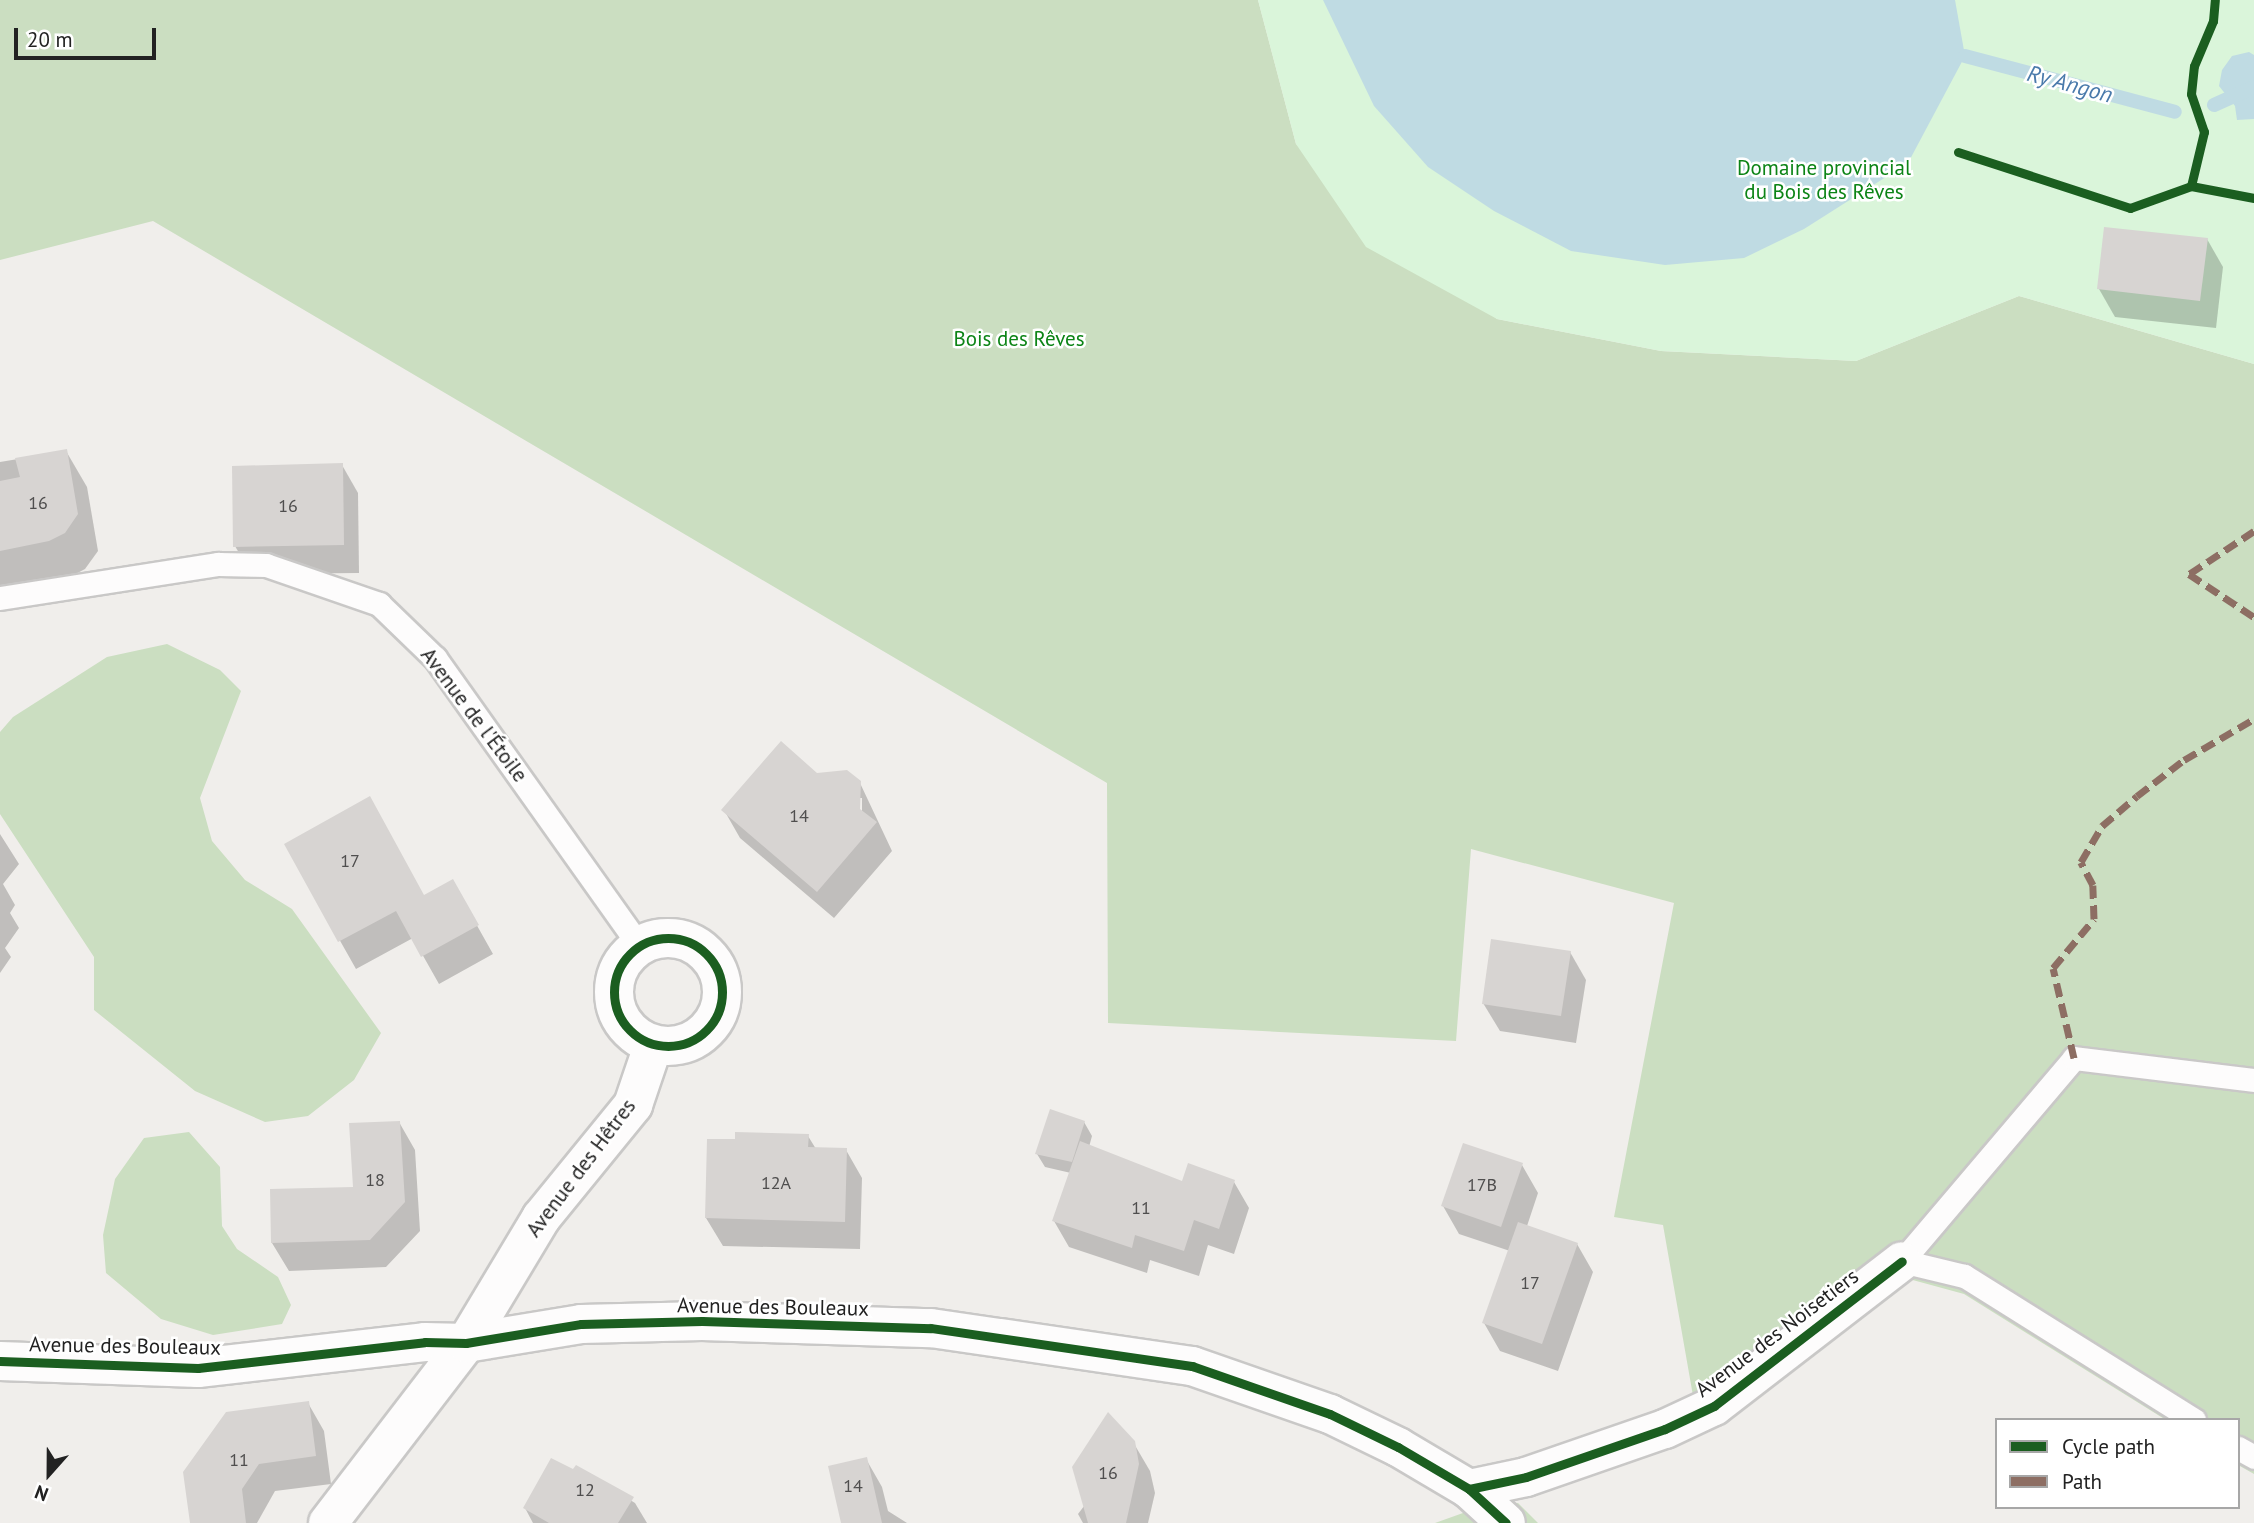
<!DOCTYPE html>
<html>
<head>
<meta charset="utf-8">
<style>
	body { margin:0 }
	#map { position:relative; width:2254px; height:1523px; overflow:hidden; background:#f0eeeb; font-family:"PT Sans",sans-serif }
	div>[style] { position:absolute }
	.forest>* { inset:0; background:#cbdec1 }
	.park>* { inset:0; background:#daf5da }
	.water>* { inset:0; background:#bfdbe3 }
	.shadow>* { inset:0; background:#0003 }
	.stream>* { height:14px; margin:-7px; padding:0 7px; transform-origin:7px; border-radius:7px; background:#bfdbe3 }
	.building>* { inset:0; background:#d7d4d2 }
	.roads { filter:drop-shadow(2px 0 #c9c8c7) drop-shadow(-2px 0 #c9c8c7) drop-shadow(0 2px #c9c8c7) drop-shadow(0 -2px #c9c8c7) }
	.service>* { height:23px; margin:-11.5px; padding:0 11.5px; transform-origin:11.5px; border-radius:11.5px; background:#fdfcfc }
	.minor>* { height:38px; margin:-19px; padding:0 19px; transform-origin:19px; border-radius:19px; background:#fdfcfc }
	.minor>.ring { margin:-19px; padding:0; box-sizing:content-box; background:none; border:38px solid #fdfcfc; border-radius:50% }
	.quiet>* { height:7px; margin-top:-3.5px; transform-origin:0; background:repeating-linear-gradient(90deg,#8d6e63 0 14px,transparent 0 21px) }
	.cycleway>* { height:9px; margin:-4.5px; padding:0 4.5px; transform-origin:4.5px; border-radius:4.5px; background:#1b5e20 }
	.cycleway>.ring { margin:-4.5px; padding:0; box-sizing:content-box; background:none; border:9px solid #1b5e20; border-radius:50% }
	span { translate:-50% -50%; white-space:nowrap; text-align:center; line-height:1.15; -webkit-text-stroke:5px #fff; paint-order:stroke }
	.number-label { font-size:18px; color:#4f4e4e }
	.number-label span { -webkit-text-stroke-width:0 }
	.park-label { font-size:21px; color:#0c8416 }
	.street-label { font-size:21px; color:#222 }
	.water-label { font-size:23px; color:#4a7aab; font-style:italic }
	.legend { position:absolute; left:1995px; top:1418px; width:245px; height:91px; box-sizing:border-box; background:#fff; border:2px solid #a7a7a7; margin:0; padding:9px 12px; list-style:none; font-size:21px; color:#222 }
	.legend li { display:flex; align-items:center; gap:14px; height:35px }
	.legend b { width:35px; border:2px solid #a7a7a7 }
	.north { position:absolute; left:14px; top:1439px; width:70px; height:70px; -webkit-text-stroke:5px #fff; paint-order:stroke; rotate:201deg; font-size:19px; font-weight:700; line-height:28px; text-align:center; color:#222 }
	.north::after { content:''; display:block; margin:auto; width:24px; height:32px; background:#222; clip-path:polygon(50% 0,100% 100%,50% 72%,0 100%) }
	.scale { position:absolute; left:14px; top:28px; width:142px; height:32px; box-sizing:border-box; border:4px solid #222; border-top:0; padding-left:9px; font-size:21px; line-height:24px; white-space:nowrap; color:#222; -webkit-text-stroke:5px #fff; paint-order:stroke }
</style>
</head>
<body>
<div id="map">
	<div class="forest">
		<i style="clip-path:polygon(0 0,1258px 0,1296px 144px,1497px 319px,1661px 351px,1856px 361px,2019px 296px,2254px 364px,2254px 1474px,2238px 1465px,2238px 1420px,2166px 1420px,1964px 1294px,1909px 1279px,1800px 1365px,1699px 1430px,1663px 1225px,1614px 1217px,1674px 903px,1471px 849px,1456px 1041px,1108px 1023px,1107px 783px,153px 221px,0 260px)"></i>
		<i style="clip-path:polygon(167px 644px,220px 670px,241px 691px,200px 798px,212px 841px,245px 880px,292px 909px,381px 1033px,354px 1080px,308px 1116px,265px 1122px,195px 1091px,94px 1010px,94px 957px,0 814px,0 732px,13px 717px,107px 657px)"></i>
		<i style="clip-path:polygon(189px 1132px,220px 1167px,222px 1226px,237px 1249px,278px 1277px,291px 1305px,282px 1324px,213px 1335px,161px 1319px,106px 1273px,103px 1235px,115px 1179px,144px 1138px)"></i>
		<i style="clip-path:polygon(1518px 1503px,1538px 1523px,1435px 1523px,1463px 1513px)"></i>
	</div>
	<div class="park">
		<i style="clip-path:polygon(1258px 0,2254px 0,2254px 364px,2019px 296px,1856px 361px,1661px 351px,1497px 319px,1366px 247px,1296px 144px)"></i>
	</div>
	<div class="water">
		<i style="clip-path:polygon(1323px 0,1955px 0,1965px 56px,1908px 163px,1804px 229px,1744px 258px,1665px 265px,1571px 251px,1494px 211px,1428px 167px,1374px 106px)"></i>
		<i style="clip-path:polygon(2249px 52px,2254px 55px,2254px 119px,2237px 120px,2235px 106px,2219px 86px,2222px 70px,2232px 56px)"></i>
	</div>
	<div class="shadow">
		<i style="clip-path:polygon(2207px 239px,2223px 267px,2216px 328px,2115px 317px,2099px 289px)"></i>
		<i style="clip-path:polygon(66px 451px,87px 487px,98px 551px,85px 569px,70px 577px,0 590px,0 462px)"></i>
		<i style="clip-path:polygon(342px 465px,358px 493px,359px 573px,251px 574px,235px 546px)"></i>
		<i style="clip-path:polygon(evenodd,816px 775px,860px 783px,892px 851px,834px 918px,740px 838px,724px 810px,816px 775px,859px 798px,862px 798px,862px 818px,858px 818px,859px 798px)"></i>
		<i style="clip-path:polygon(0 834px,19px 864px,3px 884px,15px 905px,10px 913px,19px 928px,5px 948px,11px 957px,0 973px)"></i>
		<i style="clip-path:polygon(286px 845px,424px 897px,452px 881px,493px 954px,439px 984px,413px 938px,356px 969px)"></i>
		<i style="clip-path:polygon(1570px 952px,1586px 980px,1576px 1043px,1500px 1031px,1483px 1003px)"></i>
		<i style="clip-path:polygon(399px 1122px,415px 1150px,420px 1231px,386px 1267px,289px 1271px,272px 1243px,272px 1191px,355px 1188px)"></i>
		<i style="clip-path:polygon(1084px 1122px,1092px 1136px,1089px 1147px,1183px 1183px,1234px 1182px,1249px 1208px,1234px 1254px,1208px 1245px,1199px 1276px,1150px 1260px,1147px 1273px,1069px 1247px,1054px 1221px,1071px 1173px,1045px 1167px,1037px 1154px)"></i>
		<i style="clip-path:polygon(808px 1136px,816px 1149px,846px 1150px,862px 1178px,860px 1249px,723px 1246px,706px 1218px)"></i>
		<i style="clip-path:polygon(1522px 1165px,1538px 1193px,1527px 1226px,1577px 1244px,1593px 1272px,1558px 1371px,1500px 1351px,1484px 1323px,1510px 1251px,1459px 1234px,1443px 1206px)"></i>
		<i style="clip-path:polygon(308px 1403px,324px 1431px,331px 1484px,275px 1491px,257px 1523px,192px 1523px)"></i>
		<i style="clip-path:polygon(1133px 1442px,1150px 1471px,1155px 1493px,1148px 1523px,1083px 1523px,1078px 1514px)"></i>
		<i style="clip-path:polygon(866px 1459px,882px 1487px,888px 1511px,907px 1523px,842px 1523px)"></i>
		<i style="clip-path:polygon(576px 1467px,635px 1503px,647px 1523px,533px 1523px,525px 1508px)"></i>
	</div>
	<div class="stream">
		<i style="left:1965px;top:56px;width:217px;rotate:14.9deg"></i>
		<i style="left:2214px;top:105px;width:44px;rotate:-24.2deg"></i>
	</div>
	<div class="building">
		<i style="clip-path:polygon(2104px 227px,2208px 238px,2200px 301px,2097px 289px)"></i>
		<i style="clip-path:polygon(67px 449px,78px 514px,65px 533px,49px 541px,0 551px,0 481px,20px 477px,15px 458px)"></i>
		<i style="clip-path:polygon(343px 463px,344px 545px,233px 547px,232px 466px)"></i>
		<i style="clip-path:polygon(781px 741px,817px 773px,847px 770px,861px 781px,860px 809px,877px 822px,817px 892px,721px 810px)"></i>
		<i style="clip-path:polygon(370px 796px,424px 895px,453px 879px,479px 925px,421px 957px,396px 911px,338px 942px,284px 844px)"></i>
		<i style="clip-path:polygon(1491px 939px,1571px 951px,1561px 1016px,1482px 1004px)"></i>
		<i style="clip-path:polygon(1050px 1109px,1085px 1121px,1072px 1162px,1035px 1154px)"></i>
		<i style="clip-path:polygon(400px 1121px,405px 1202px,370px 1240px,271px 1243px,270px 1189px,353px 1187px,349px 1123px)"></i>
		<i style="clip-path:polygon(735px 1132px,809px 1134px,808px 1147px,847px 1148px,845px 1222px,705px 1218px,707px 1139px,735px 1139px)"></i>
		<i style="clip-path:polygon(1080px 1141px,1182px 1181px,1188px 1163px,1235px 1180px,1219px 1229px,1194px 1220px,1184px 1251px,1135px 1235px,1132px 1248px,1052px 1221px)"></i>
		<i style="clip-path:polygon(1463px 1143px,1523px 1163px,1501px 1227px,1441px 1206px)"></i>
		<i style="clip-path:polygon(1518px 1222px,1578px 1243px,1542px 1344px,1482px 1323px)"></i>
		<i style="clip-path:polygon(309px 1401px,316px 1456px,259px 1464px,242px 1489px,246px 1523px,190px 1523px,183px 1472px,226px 1412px)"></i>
		<i style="clip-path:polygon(1108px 1412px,1135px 1441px,1139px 1464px,1126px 1523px,1088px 1523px,1072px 1467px)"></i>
		<i style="clip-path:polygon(867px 1457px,882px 1523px,841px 1523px,828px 1466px)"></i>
		<i style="clip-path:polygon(551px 1458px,573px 1469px,576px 1465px,634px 1497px,618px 1523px,549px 1523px,523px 1508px)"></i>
	</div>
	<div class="roads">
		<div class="service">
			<i style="left:0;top:598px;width:221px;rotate:-8.9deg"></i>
			<i style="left:218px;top:564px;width:48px;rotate:1.2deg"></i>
			<i style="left:266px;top:565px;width:120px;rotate:19deg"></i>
			<i style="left:379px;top:604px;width:78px;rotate:44deg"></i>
			<i style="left:435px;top:658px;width:352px;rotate:54.6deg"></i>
			<i style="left:2194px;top:1420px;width:271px;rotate:-147.9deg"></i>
			<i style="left:1964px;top:1276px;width:64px;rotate:-166.4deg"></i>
			<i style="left:1902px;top:1261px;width:266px;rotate:-49.7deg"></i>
			<i style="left:2074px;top:1058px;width:181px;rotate:7deg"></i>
			<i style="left:2238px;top:1448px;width:18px;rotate:29deg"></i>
		</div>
		<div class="minor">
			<i class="ring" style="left:614px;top:938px;width:70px;height:70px"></i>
			<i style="left:0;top:1361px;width:198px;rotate:2deg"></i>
			<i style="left:198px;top:1368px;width:228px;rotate:-6.5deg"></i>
			<i style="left:425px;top:1342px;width:41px;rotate:1.4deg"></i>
			<i style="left:466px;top:1343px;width:117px;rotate:-9.4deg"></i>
			<i style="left:581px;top:1324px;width:121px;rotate:-1.4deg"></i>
			<i style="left:702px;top:1321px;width:229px;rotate:1.8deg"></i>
			<i style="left:931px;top:1328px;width:264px;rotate:8.3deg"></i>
			<i style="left:1192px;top:1366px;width:146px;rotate:19.2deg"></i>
			<i style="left:1330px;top:1414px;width:76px;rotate:25.9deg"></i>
			<i style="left:1398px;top:1447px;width:82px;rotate:30.6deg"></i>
			<i style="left:1469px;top:1489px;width:50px;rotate:42.6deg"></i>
			<i style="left:1469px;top:1489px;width:58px;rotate:-11.9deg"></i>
			<i style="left:1526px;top:1477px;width:147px;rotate:-19.1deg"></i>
			<i style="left:1665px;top:1429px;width:54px;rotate:-25.1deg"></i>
			<i style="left:1714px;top:1406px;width:237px;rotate:-37.6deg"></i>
			<i style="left:328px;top:1523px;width:227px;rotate:-52.5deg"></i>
			<i style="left:466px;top:1343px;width:146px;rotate:-59deg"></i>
			<i style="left:541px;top:1218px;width:146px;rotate:-50.8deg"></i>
			<i style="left:633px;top:1105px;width:62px;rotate:-71.3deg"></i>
		</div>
	</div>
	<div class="quiet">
		<i style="left:2254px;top:531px;width:78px;rotate:146.5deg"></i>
		<i style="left:2189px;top:574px;width:78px;rotate:33.5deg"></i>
		<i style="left:2074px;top:1058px;width:92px;rotate:-103.1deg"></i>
		<i style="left:2053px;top:968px;width:64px;rotate:-50.1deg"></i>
		<i style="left:2094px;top:919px;width:34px;rotate:-92deg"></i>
		<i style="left:2093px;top:885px;width:26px;rotate:-118deg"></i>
		<i style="left:2081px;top:862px;width:42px;rotate:-59.7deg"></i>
		<i style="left:2102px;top:826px;width:46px;rotate:-40.6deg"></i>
		<i style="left:2137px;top:796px;width:59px;rotate:-37.5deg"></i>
		<i style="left:2184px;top:760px;width:81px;rotate:-30.4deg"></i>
	</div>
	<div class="cycleway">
		<i style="left:1958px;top:152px;width:181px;rotate:18deg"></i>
		<i style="left:2130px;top:208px;width:65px;rotate:-19.8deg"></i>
		<i style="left:2191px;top:186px;width:64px;rotate:10.8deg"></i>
		<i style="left:2191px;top:186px;width:56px;rotate:-76.5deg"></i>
		<i style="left:2204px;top:132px;width:40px;rotate:-108.9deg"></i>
		<i style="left:2191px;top:94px;width:28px;rotate:-84deg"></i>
		<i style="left:2194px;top:66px;width:49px;rotate:-67.1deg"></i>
		<i style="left:2213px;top:21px;width:21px;rotate:-85deg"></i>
		<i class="ring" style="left:614px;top:938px;width:99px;height:99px"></i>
		<i style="left:0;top:1361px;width:198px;rotate:2deg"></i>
		<i style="left:198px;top:1368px;width:228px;rotate:-6.5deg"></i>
		<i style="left:425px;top:1342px;width:41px;rotate:1.4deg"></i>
		<i style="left:466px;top:1343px;width:117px;rotate:-9.4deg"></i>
		<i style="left:581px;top:1324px;width:121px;rotate:-1.4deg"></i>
		<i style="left:702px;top:1321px;width:229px;rotate:1.8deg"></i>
		<i style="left:931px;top:1328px;width:264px;rotate:8.3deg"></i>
		<i style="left:1192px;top:1366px;width:146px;rotate:19.2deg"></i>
		<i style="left:1330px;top:1414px;width:76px;rotate:25.9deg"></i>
		<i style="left:1398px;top:1447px;width:82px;rotate:30.6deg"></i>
		<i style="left:1469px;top:1489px;width:50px;rotate:42.6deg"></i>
		<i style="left:1469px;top:1489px;width:58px;rotate:-11.9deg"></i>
		<i style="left:1526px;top:1477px;width:147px;rotate:-19.1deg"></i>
		<i style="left:1665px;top:1429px;width:54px;rotate:-25.1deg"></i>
		<i style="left:1714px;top:1406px;width:237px;rotate:-37.6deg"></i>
	</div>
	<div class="number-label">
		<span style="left:38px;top:503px">16</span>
		<span style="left:288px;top:506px">16</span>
		<span style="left:799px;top:816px">14</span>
		<span style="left:350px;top:861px">17</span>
		<span style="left:375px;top:1180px">18</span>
		<span style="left:776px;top:1183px">12A</span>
		<span style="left:1482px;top:1185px">17B</span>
		<span style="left:1141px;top:1208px">11</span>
		<span style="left:1530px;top:1283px">17</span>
		<span style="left:239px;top:1460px">11</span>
		<span style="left:1108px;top:1473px">16</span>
		<span style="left:853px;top:1486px">14</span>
		<span style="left:585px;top:1490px">12</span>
	</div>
	<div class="park-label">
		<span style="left:1824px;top:180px">Domaine provincial<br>du Bois des Rêves</span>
		<span style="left:1019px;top:339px">Bois des Rêves</span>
	</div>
	<div class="street-label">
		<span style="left:474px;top:715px;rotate:53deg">Avenue de l'Étoile</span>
		<span style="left:581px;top:1168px;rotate:-53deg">Avenue des Hêtres</span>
		<span style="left:773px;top:1307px;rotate:1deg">Avenue des Bouleaux</span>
		<span style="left:1777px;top:1333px;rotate:-37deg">Avenue des Noisetiers</span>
		<span style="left:125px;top:1346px;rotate:1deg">Avenue des Bouleaux</span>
	</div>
	<div class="water-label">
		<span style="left:2070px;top:84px;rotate:15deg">Ry Angon</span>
	</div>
	<ul class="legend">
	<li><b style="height:9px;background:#1b5e20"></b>Cycle path</li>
	<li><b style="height:9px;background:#8d6e63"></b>Path</li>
	</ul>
	<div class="north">N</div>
	<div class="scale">20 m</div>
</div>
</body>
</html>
